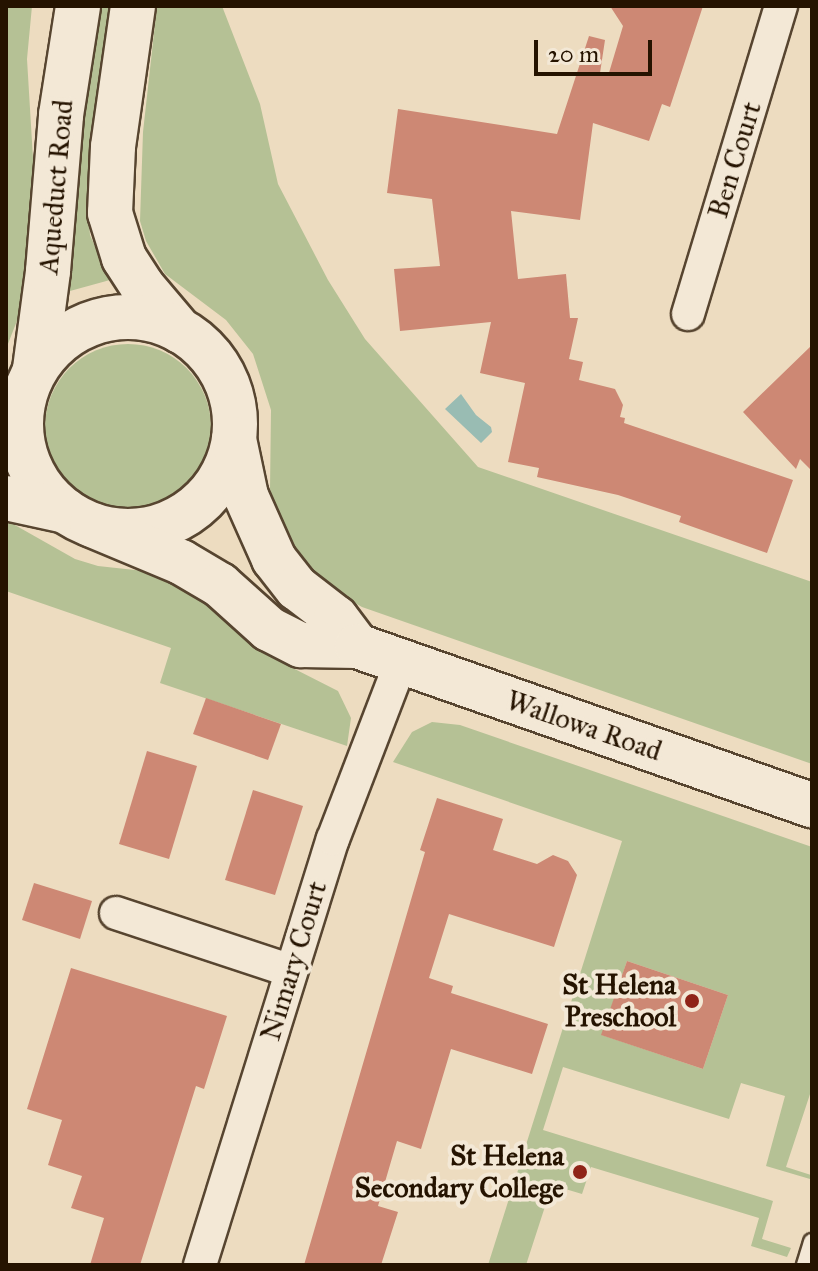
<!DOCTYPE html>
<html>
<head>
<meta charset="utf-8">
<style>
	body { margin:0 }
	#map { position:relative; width:818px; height:1271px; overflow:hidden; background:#eddcc0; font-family:"IM FELL Great Primer",serif }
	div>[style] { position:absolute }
	.green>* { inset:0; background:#b5c195 }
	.round { border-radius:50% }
	.water>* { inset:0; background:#99bcb3 }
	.building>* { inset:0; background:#cd8874 }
	.roads { filter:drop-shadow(2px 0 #574530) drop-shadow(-2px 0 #574530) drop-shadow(0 2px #574530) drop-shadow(0 -2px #574530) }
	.lane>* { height:16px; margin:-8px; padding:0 8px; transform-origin:8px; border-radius:8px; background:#f3e8d6 }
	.street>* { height:32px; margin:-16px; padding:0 16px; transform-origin:16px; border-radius:16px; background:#f3e8d6 }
	.secondary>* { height:44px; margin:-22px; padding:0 22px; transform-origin:22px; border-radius:22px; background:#f3e8d6 }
	.secondary>.ring { margin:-22px; padding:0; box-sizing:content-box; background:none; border:44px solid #f3e8d6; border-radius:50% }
	.dots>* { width:22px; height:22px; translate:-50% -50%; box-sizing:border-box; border:4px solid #f3e8d6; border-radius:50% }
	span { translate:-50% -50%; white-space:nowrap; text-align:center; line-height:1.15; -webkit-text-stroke:8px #f3e8d6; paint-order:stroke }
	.street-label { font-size:28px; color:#251300 }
	.poi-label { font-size:28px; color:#251300; font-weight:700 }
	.right { translate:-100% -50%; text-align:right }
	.frame { position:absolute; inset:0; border:8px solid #251300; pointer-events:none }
	.scale { position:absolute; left:534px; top:40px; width:118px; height:36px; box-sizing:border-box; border:4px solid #251300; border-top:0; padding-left:10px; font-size:24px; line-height:28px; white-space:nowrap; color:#251300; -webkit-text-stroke:6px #f3e8d6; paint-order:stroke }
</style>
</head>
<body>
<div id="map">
	<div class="green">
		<i style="clip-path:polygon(6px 6px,32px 6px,27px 59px,34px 175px,20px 313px,6px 349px)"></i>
		<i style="clip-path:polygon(100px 6px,111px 6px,87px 196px,90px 235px,110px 280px,70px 291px,67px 287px,89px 47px)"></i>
		<i style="clip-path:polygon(157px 6px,222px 6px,260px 104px,278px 184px,328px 280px,365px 339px,478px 467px,812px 582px,812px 764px,362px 607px,326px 587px,295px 555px,275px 513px,270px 489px,271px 410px,253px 354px,226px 320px,165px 274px,146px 241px,140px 221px,143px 132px)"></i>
		<i class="round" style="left:45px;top:344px;width:166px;height:166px"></i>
		<i style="clip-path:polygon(6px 520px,75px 559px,98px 566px,144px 571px,181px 585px,200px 597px,275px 659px,338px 691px,351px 718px,347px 746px,160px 683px,171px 648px,6px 591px)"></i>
		<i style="clip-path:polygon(evenodd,432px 722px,460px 725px,812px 847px,812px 1088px,786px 1167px,811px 1175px,810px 1179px,766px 1166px,785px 1096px,741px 1083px,729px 1119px,563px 1067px,543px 1130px,773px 1201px,762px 1239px,791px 1248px,787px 1257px,751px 1246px,759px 1218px,591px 1167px,582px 1194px,552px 1185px,526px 1265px,488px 1265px,622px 841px,393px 762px,412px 732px,432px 722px,627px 961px,728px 995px,703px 1069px,602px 1035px,627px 961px)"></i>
	</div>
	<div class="water">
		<i style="clip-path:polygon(461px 394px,476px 415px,491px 427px,492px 432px,481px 443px,445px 409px)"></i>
	</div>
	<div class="building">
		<i style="clip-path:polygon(610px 6px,703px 6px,670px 107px,662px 104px,649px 141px,593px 123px,580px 220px,511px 211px,518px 279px,566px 274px,570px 318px,578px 318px,569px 359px,583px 362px,579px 380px,615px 389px,623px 405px,620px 417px,625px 418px,624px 423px,793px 480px,767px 553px,679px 522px,681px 516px,618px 495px,537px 477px,539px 468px,508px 462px,525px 383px,480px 373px,491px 322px,400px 331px,394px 269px,440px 266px,432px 199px,387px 193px,398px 109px,557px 134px,589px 36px,605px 40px,600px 73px,608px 76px,623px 26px)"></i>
		<i style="clip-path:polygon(812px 345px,812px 471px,800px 459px,796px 469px,743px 412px)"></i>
		<i style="clip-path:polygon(206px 698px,281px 724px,268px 760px,193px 734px)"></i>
		<i style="clip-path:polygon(147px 751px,197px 766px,169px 859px,119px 844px)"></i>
		<i style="clip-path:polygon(253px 790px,303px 806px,275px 895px,225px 880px)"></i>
		<i style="clip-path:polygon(437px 798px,503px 819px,493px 850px,537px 864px,553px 855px,568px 861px,577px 875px,554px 947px,449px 914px,429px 978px,453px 986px,451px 993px,548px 1024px,532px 1074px,451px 1049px,421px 1149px,397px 1141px,378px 1206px,398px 1212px,381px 1265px,304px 1265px,425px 852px,420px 850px)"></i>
		<i style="clip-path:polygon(34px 883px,92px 901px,80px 939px,22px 920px)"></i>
		<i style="clip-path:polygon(627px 961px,728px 995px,703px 1069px,601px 1035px)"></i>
		<i style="clip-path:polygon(71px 968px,227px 1016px,204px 1089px,196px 1086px,140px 1265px,90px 1265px,104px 1218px,71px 1208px,82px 1176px,48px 1165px,62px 1120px,27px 1109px)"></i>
	</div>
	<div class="roads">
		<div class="lane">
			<i style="left:805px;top:1265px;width:24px;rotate:-73deg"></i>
		</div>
		<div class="street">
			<i style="left:688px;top:314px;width:322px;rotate:-73.2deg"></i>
			<i style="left:116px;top:913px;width:184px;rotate:18.3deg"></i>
			<i style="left:200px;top:1265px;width:446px;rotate:-72.7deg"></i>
			<i style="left:333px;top:839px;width:190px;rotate:-69deg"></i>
		</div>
		<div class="secondary">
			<i style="left:133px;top:6px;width:142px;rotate:98.1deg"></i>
			<i style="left:113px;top:147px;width:66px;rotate:92.6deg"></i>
			<i style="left:110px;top:213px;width:47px;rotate:72.7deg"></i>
			<i style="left:124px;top:258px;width:33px;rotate:57deg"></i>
			<i style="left:142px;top:286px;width:59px;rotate:49.8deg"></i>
			<i class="ring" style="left:21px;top:317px;width:170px;height:170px"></i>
			<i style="left:35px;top:369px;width:99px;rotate:-82.4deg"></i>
			<i style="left:48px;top:271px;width:157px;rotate:-85.2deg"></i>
			<i style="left:61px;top:115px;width:110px;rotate:-81.1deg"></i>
			<i style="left:234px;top:439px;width:58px;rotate:78.1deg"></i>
			<i style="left:246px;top:496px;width:69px;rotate:66deg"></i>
			<i style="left:274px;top:559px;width:37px;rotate:52deg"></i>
			<i style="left:297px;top:588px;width:49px;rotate:37.6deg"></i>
			<i style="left:336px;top:618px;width:35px;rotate:53deg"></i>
			<i style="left:6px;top:498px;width:61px;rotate:12.2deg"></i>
			<i style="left:92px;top:525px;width:96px;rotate:22.6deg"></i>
			<i style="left:181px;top:562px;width:45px;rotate:30.5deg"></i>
			<i style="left:220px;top:585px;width:66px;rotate:41.9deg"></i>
			<i style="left:269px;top:629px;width:36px;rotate:27deg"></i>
			<i style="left:301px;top:645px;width:56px;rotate:1deg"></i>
			<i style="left:357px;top:646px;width:482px;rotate:19.3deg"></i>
		</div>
	</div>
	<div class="dots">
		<i style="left:692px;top:1001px;background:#8f2418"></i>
		<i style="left:580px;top:1172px;background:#8f2418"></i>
	</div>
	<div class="street-label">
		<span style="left:735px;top:160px;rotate:-73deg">Ben Court</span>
		<span style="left:56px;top:187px;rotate:-85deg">Aqueduct Road</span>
		<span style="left:584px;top:726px;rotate:19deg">Wallowa Road</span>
		<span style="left:294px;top:961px;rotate:-73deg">Nimary Court</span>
	</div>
	<div class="poi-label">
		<span class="right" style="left:676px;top:1001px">St Helena<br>Preschool</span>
		<span class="right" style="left:564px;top:1172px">St Helena<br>Secondary College</span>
	</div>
	<div class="frame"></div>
	<div class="scale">20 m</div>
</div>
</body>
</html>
